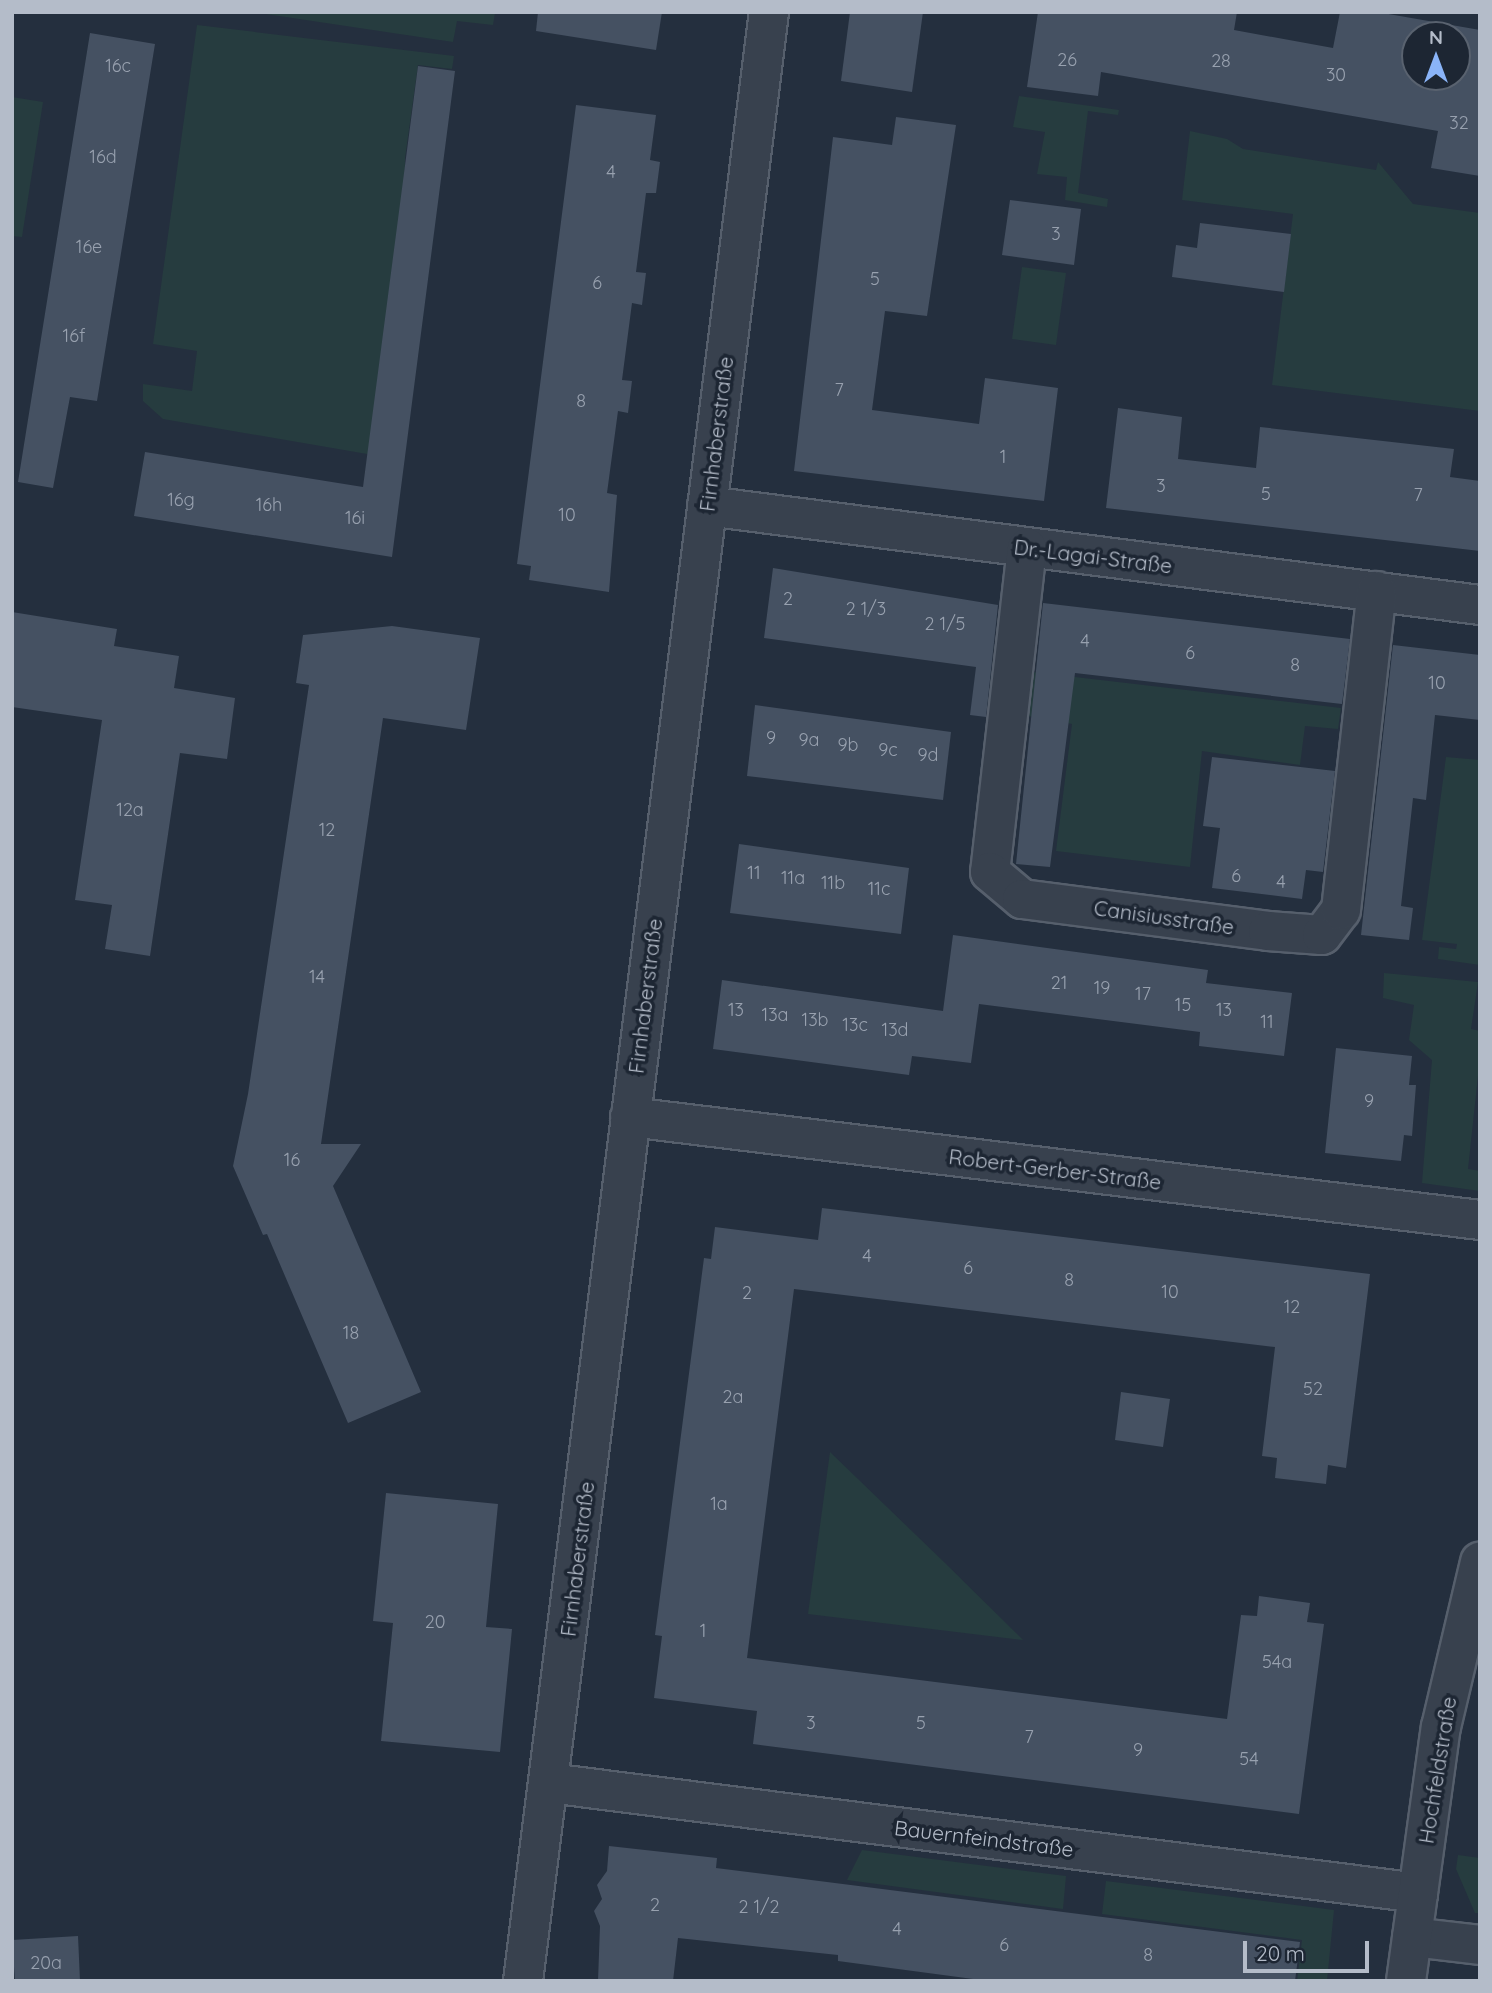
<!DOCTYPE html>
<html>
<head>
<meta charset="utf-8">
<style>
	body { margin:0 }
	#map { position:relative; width:1492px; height:1993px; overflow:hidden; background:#242f3e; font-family:Quicksand,sans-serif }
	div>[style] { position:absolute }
	.green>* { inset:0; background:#263c3f }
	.building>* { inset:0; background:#455162 }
	.roads { filter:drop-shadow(2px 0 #565f6c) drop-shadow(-2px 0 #565f6c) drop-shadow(0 2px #565f6c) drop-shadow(0 -2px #565f6c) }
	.minor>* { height:38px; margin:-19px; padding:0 19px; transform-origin:19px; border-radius:19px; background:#38414e }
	span { translate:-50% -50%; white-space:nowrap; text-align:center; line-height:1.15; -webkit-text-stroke:7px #1d2633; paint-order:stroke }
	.number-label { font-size:18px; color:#98a1af }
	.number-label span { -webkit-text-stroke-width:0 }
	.street-label { font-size:21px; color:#b4bcc9 }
	.frame { position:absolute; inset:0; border:14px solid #b4bcc9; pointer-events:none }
	.north { position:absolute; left:1401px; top:21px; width:70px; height:70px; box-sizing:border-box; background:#1d2633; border:2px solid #59626f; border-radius:50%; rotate:0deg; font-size:19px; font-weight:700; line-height:28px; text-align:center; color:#b4bcc9 }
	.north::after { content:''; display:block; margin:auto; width:24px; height:32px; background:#8ab4f8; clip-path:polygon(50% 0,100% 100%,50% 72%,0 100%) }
	.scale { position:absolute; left:1243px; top:1941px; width:126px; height:32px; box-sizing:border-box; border:4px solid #b4bcc9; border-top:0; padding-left:9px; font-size:21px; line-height:24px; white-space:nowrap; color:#b4bcc9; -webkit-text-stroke:5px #1d2633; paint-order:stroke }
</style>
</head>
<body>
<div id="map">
	<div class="green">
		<i style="clip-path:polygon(253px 12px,513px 12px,495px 13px,493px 25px,457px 21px,453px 42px)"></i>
		<i style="clip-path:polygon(197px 25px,454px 56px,452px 69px,418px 65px,405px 158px,402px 460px,163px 419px,143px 401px,143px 384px,192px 391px,197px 351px,153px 344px)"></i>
		<i style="clip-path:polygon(1019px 96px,1119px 110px,1118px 115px,1088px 111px,1078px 193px,1108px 199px,1107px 207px,1065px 200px,1067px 177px,1037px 174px,1045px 132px,1013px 127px)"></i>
		<i style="clip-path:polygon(12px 97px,43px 102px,22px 237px,12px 236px)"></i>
		<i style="clip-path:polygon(1190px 131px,1227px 139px,1243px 149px,1376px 170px,1378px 162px,1413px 204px,1480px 213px,1480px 411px,1272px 385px,1293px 214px,1182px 200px)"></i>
		<i style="clip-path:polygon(1022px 267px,1066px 273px,1056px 345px,1012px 339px)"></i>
		<i style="clip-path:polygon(1032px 672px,1341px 708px,1338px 729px,1305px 726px,1300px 765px,1202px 751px,1190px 867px,1056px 851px,1072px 724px,1028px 716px)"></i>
		<i style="clip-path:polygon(1446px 757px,1480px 760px,1480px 965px,1438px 959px,1439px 947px,1456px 949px,1457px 944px,1422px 940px)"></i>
		<i style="clip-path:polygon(1384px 973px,1478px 982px,1471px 1029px,1480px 1031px,1480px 1057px,1468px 1169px,1480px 1171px,1480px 1191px,1422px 1183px,1432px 1060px,1409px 1040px,1414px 1005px,1383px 998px)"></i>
		<i style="clip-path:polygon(830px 1452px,945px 1563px,1023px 1640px,808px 1614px)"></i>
		<i style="clip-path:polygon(862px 1850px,1066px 1876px,1063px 1909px,847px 1880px)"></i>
		<i style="clip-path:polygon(1458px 1855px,1480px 1858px,1480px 1913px,1475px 1913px,1456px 1869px)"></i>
		<i style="clip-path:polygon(1106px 1881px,1334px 1910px,1327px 1981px,1297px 1981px,1302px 1940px,1102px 1914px)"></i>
	</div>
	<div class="building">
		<i style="clip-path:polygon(538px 12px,662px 12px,656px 50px,536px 31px)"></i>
		<i style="clip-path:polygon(850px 12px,923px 12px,912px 92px,841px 81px)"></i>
		<i style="clip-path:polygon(evenodd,1038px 12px,1237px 12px,1234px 30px,1333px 48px,1340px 12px,1377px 12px,1480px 30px,1480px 176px,1431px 168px,1438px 131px,1101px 72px,1098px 96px,1027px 87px,1038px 12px,1415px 35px,1457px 35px,1457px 77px,1415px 77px,1415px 35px)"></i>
		<i style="clip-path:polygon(90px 33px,155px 44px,97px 401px,70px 397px,53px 488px,18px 482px)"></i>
		<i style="clip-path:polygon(418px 66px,455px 71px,392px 557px,134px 516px,145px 452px,363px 487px)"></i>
		<i style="clip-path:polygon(576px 105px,656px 115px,650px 160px,660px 162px,656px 193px,646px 193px,636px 272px,646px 273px,642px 305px,632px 303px,622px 380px,632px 381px,628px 413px,618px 411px,607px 493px,617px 495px,609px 592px,529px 580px,531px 566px,517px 564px)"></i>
		<i style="clip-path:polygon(896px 117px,956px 125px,927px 316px,885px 311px,872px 410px,979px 424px,985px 378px,1058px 388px,1044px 501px,794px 471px,833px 137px,892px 145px)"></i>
		<i style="clip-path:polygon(1010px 200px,1081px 209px,1074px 265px,1002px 255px)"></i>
		<i style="clip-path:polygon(1200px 223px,1291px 234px,1284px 292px,1172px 277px,1176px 245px,1197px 248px)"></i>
		<i style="clip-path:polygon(1118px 408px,1182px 417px,1178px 459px,1256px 468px,1260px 427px,1454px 449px,1450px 477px,1480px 481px,1480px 551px,1106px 508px)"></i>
		<i style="clip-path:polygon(773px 568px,998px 605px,986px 717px,970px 715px,976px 667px,764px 638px)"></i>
		<i style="clip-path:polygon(1043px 603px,1350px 639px,1342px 704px,1075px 673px,1050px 867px,1016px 864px)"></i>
		<i style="clip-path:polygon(12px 612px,117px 629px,114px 646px,179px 656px,174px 688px,235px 698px,227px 759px,180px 753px,150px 956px,105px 949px,112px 905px,75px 900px,102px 720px,12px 707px)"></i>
		<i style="clip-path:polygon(392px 626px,480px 638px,466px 730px,383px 718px,321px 1144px,361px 1144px,333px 1186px,421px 1392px,348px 1423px,267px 1234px,263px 1235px,233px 1166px,248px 1094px,309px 685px,296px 683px,303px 635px)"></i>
		<i style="clip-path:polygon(1393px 645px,1480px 655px,1480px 720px,1435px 715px,1426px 800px,1413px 798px,1401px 906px,1413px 908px,1409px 940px,1361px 935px)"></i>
		<i style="clip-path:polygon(755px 705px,951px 732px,943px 800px,747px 776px)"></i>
		<i style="clip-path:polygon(1212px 757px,1335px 771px,1323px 872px,1306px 870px,1302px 899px,1212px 888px,1220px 828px,1203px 826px)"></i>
		<i style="clip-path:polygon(739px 844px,909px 868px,901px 934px,730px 913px)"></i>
		<i style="clip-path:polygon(953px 935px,1208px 970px,1206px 983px,1292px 993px,1284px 1056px,1199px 1046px,1200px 1032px,979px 1004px,971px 1063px,912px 1056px,909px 1075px,713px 1049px,722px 980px,943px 1011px)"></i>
		<i style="clip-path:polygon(1336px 1048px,1412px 1056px,1409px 1085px,1416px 1085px,1412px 1136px,1404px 1135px,1401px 1161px,1325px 1153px)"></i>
		<i style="clip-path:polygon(822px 1208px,1370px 1274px,1346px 1468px,1328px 1465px,1326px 1484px,1275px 1478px,1277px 1458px,1262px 1456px,1275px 1347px,794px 1289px,747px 1658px,1227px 1719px,1241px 1615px,1257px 1616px,1259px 1596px,1310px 1603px,1307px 1622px,1324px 1624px,1299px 1814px,753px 1744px,757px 1711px,654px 1698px,662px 1636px,655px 1635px,704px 1258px,711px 1259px,715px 1227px,818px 1240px)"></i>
		<i style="clip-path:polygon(1121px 1392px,1170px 1399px,1163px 1447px,1115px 1440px)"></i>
		<i style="clip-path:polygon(386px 1493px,498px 1504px,486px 1627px,512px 1629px,500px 1752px,381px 1741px,393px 1623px,373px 1621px)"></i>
		<i style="clip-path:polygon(609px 1846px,717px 1858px,716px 1868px,1300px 1942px,1295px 1981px,988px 1981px,838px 1961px,838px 1955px,678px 1938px,673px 1981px,598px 1981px,600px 1926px,594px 1911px,602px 1899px,597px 1885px,607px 1871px)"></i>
		<i style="clip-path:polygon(78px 1936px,80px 1981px,15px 1981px,12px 1940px)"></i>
	</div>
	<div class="roads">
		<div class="minor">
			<i style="left:707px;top:506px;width:779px;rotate:7.3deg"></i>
			<i style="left:1027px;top:548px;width:326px;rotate:96.5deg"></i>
			<i style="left:990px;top:872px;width:42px;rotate:40.2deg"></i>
			<i style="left:1022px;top:899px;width:248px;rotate:7.4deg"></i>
			<i style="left:1268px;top:931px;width:54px;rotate:4.2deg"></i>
			<i style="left:1322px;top:935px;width:31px;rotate:-53deg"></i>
			<i style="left:1341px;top:910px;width:321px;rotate:-83.6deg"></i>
			<i style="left:630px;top:1117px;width:856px;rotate:6.91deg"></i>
			<i style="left:549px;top:1783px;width:876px;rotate:7.21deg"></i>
			<i style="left:1412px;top:1937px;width:68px;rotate:6.7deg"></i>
			<i style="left:523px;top:1981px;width:1984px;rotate:-82.88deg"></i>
			<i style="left:1406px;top:1981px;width:256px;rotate:-82.2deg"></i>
			<i style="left:1441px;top:1727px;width:170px;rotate:-76.7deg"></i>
		</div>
	</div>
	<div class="number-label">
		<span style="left:1067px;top:60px">26</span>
		<span style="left:1221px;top:61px">28</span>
		<span style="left:118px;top:66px">16c</span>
		<span style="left:1336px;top:75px">30</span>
		<span style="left:1459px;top:123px">32</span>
		<span style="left:103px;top:157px">16d</span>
		<span style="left:611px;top:172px">4</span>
		<span style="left:1056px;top:234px">3</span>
		<span style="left:89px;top:247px">16e</span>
		<span style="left:875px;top:279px">5</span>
		<span style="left:597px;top:283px">6</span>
		<span style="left:74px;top:336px">16f</span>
		<span style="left:839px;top:390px">7</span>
		<span style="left:581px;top:401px">8</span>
		<span style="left:1003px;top:457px">1</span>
		<span style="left:1161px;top:486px">3</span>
		<span style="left:1266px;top:494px">5</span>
		<span style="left:1418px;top:495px">7</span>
		<span style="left:181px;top:500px">16g</span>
		<span style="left:269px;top:505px">16h</span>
		<span style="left:567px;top:515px">10</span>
		<span style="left:355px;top:518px">16i</span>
		<span style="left:788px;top:599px">2</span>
		<span style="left:866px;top:609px">2 1/3</span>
		<span style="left:945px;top:624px">2 1/5</span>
		<span style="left:1085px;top:641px">4</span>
		<span style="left:1190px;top:653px">6</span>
		<span style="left:1295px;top:665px">8</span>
		<span style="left:1437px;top:683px">10</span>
		<span style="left:771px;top:738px">9</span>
		<span style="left:809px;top:740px">9a</span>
		<span style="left:848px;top:745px">9b</span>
		<span style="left:888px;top:750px">9c</span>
		<span style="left:928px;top:755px">9d</span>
		<span style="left:130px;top:810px">12a</span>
		<span style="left:327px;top:830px">12</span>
		<span style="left:754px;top:873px">11</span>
		<span style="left:1236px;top:876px">6</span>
		<span style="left:793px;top:878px">11a</span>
		<span style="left:1281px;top:882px">4</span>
		<span style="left:833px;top:883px">11b</span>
		<span style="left:879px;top:889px">11c</span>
		<span style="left:317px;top:977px">14</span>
		<span style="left:1059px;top:983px">21</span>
		<span style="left:1102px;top:988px">19</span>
		<span style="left:1143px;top:994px">17</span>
		<span style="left:1183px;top:1005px">15</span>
		<span style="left:736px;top:1010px">13</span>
		<span style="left:1224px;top:1010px">13</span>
		<span style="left:775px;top:1015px">13a</span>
		<span style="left:815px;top:1020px">13b</span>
		<span style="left:1267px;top:1022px">11</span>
		<span style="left:855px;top:1025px">13c</span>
		<span style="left:895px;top:1030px">13d</span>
		<span style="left:1369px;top:1101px">9</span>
		<span style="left:292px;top:1160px">16</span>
		<span style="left:867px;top:1256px">4</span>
		<span style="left:968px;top:1268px">6</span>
		<span style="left:1069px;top:1280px">8</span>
		<span style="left:1170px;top:1292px">10</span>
		<span style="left:747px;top:1293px">2</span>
		<span style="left:1292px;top:1307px">12</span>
		<span style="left:351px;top:1333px">18</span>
		<span style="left:1313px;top:1389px">52</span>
		<span style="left:733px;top:1397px">2a</span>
		<span style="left:719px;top:1504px">1a</span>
		<span style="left:435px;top:1622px">20</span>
		<span style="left:703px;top:1631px">1</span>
		<span style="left:1277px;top:1662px">54a</span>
		<span style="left:811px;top:1723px">3</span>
		<span style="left:921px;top:1723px">5</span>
		<span style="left:1029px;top:1737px">7</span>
		<span style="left:1138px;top:1750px">9</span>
		<span style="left:1249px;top:1759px">54</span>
		<span style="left:655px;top:1905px">2</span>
		<span style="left:759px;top:1907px">2 1/2</span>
		<span style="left:897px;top:1929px">4</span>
		<span style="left:1004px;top:1945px">6</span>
		<span style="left:1148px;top:1955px">8</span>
		<span style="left:46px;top:1963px">20a</span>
	</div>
	<div class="street-label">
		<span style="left:716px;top:434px;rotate:-83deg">Firnhaberstraße</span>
		<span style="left:1093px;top:556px;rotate:7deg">Dr.-Lagai-Straße</span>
		<span style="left:1164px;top:917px;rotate:8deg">Canisiusstraße</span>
		<span style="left:645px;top:996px;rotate:-83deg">Firnhaberstraße</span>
		<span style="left:1055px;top:1169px;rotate:7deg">Robert-Gerber-Straße</span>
		<span style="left:577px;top:1559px;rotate:-83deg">Firnhaberstraße</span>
		<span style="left:1437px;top:1770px;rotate:-81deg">Hochfeldstraße</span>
		<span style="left:984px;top:1838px;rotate:7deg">Bauernfeindstraße</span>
	</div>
	<div class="frame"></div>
	<div class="north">N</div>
	<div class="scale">20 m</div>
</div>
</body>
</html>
